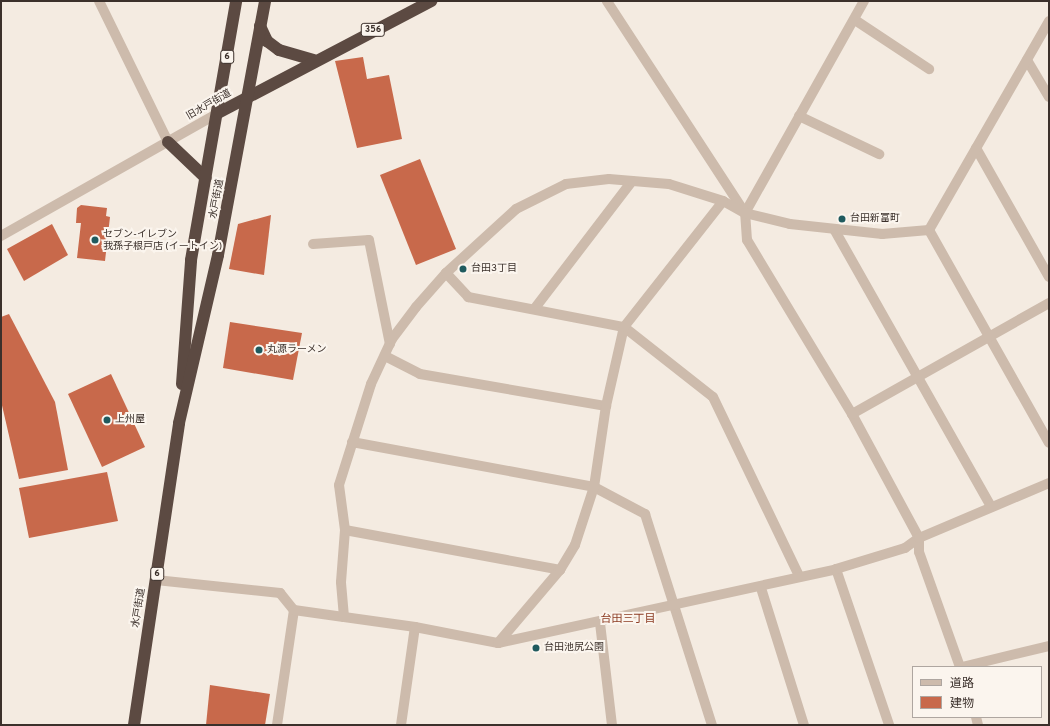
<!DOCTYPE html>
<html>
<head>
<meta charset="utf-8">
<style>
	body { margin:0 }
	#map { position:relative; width:1050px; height:726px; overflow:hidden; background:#f4ebe1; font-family:Overpass,"Noto Sans JP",sans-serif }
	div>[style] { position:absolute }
	.building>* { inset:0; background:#c8694b }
	.minor>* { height:10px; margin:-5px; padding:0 5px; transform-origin:5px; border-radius:5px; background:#cdbbac }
	.highway>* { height:12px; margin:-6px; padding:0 6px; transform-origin:6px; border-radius:6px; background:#5c4a42 }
	.dots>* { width:11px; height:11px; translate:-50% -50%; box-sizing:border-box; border:2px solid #fbf5ee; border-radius:50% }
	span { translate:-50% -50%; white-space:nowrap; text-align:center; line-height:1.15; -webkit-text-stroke:4px #fbf5ee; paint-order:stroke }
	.shield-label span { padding:1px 3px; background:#fbf5ee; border:1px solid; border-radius:3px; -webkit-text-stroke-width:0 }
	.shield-label { font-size:9px; color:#3b302b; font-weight:700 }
	.street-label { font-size:10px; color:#3b302b }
	.poi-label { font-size:10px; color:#3b302b }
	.left { translate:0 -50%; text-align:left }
	.neighbourhood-label { font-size:11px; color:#8c3b22 }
	.frame { position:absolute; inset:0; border:2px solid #3b302b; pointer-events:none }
	.legend { position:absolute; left:912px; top:666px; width:130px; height:52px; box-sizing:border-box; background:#fbf5ee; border:1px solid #aea6a0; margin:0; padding:5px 7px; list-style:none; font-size:12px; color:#3b302b }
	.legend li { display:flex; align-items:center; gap:8px; height:20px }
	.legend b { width:20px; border:1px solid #aea6a0 }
</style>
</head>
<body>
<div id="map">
	<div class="building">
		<i style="clip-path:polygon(363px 57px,367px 79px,389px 75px,402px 139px,357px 148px,335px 61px)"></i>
		<i style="clip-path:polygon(420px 159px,456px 249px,416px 265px,380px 175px)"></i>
		<i style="clip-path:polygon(81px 205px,107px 208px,106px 216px,110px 217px,105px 261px,77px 258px,81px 223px,76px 223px,77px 208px)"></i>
		<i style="clip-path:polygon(271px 215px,264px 275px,229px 269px,238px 224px)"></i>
		<i style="clip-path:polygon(52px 224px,68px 255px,24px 281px,7px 249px)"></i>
		<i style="clip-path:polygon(9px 314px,55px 402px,68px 470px,19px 479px,1px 401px,1px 317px)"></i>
		<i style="clip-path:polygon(230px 322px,302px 333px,293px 380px,223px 368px)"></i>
		<i style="clip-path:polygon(111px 374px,145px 447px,102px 467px,68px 394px)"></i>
		<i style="clip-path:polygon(107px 472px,118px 521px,29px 538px,19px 488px)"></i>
		<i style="clip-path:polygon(210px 685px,270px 694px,265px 725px,206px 725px)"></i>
	</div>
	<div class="minor">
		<i style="left:99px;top:1px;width:157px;rotate:63.9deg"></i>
		<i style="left:855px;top:20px;width:89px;rotate:33.5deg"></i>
		<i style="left:1027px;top:60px;width:43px;rotate:59.3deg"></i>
		<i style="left:799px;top:116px;width:89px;rotate:25.4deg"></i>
		<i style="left:976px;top:148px;width:148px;rotate:60.5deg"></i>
		<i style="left:745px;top:213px;width:243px;rotate:-60.7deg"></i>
		<i style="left:834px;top:229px;width:319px;rotate:60.5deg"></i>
		<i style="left:929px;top:230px;width:244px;rotate:60.6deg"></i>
		<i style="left:1px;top:236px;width:249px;rotate:-29.5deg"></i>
		<i style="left:313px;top:244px;width:56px;rotate:-4.1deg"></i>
		<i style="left:369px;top:240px;width:106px;rotate:78.6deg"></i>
		<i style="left:446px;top:273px;width:33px;rotate:47deg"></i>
		<i style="left:468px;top:297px;width:159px;rotate:10.9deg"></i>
		<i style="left:624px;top:327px;width:113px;rotate:38.2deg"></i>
		<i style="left:713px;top:397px;width:199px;rotate:64.3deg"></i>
		<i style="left:535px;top:308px;width:160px;rotate:-52.6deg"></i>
		<i style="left:385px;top:356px;width:39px;rotate:27deg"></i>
		<i style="left:420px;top:374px;width:189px;rotate:9.8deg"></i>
		<i style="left:852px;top:414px;width:226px;rotate:-29.4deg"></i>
		<i style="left:352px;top:442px;width:246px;rotate:10.5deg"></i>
		<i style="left:594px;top:487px;width:58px;rotate:27.9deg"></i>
		<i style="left:645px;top:514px;width:221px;rotate:72.4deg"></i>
		<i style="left:345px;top:530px;width:219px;rotate:10.5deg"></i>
		<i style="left:836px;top:569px;width:165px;rotate:71.2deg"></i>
		<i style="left:156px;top:580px;width:125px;rotate:6deg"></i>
		<i style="left:280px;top:593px;width:22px;rotate:51deg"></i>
		<i style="left:761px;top:588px;width:144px;rotate:72.6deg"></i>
		<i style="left:344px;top:617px;width:72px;rotate:8deg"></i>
		<i style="left:600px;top:623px;width:103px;rotate:83.3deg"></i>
		<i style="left:498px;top:643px;width:346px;rotate:-12.3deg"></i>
		<i style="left:836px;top:569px;width:72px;rotate:-16.9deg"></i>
		<i style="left:905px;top:548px;width:17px;rotate:-36deg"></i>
		<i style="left:919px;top:538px;width:141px;rotate:-118.4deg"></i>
		<i style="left:852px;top:414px;width:203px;rotate:-121.1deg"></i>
		<i style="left:747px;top:240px;width:27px;rotate:-94deg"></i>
		<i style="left:745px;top:213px;width:253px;rotate:-123.1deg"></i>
		<i style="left:960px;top:667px;width:122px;rotate:-109.6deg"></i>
		<i style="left:919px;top:552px;width:14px;rotate:-90deg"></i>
		<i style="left:919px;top:538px;width:141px;rotate:-22.9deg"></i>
		<i style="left:962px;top:667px;width:89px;rotate:-13.6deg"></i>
		<i style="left:976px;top:717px;width:8px;rotate:76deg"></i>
		<i style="left:277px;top:725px;width:116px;rotate:-81.6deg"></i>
		<i style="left:294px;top:610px;width:50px;rotate:8deg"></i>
		<i style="left:344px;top:617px;width:35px;rotate:-95deg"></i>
		<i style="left:341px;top:582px;width:52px;rotate:-85.6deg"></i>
		<i style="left:345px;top:530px;width:45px;rotate:-97.6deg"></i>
		<i style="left:339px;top:485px;width:106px;rotate:-72.4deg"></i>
		<i style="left:371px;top:384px;width:50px;rotate:-65deg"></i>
		<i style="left:392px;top:339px;width:40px;rotate:-53deg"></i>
		<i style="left:416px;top:307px;width:45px;rotate:-48.6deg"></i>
		<i style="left:446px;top:273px;width:95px;rotate:-42.4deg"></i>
		<i style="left:516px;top:209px;width:56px;rotate:-26.6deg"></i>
		<i style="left:566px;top:184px;width:43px;rotate:-6.6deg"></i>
		<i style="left:609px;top:179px;width:60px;rotate:4.8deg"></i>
		<i style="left:669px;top:184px;width:57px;rotate:17.5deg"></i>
		<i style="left:723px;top:201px;width:25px;rotate:29deg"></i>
		<i style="left:745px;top:213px;width:46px;rotate:13.7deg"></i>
		<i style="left:790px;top:224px;width:93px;rotate:6.2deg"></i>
		<i style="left:882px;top:234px;width:47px;rotate:-4.9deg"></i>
		<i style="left:929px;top:230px;width:241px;rotate:-60.1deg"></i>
		<i style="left:401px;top:725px;width:99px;rotate:-81.9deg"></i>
		<i style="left:415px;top:627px;width:85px;rotate:10.9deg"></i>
		<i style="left:498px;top:643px;width:96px;rotate:-49.7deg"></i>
		<i style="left:560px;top:570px;width:29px;rotate:-59deg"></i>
		<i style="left:575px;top:545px;width:61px;rotate:-71.9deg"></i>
		<i style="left:594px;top:487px;width:82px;rotate:-81.6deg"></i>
		<i style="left:606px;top:406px;width:81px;rotate:-77.2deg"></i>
		<i style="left:624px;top:327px;width:160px;rotate:-51.8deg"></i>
	</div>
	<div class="highway">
		<i style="left:260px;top:26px;width:17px;rotate:65deg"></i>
		<i style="left:267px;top:41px;width:15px;rotate:37deg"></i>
		<i style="left:279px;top:50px;width:36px;rotate:16deg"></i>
		<i style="left:218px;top:113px;width:241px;rotate:-27.7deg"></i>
		<i style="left:168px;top:142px;width:52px;rotate:43.5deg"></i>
		<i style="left:182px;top:384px;width:124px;rotate:-85.8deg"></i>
		<i style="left:191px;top:260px;width:263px;rotate:-80.1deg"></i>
		<i style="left:134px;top:725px;width:305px;rotate:-81.5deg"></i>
		<i style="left:179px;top:423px;width:172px;rotate:-76.9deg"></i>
		<i style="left:218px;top:255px;width:258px;rotate:-79.5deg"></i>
	</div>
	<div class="dots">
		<i style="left:842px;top:219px;background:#1f5a5e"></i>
		<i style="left:95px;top:240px;background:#1f5a5e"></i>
		<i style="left:463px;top:269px;background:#1f5a5e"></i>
		<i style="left:259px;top:350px;background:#1f5a5e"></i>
		<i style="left:107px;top:420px;background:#1f5a5e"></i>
		<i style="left:536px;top:648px;background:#1f5a5e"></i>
	</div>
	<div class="shield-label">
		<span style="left:373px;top:30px">356</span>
		<span style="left:227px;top:57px">6</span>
		<span style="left:157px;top:574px">6</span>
	</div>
	<div class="street-label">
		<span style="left:209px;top:105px;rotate:-30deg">旧水戸街道</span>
		<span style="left:217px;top:199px;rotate:-79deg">水戸街道</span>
		<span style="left:139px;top:608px;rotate:-81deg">水戸街道</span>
	</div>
	<div class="poi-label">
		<span class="left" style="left:850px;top:219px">台田新富町</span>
		<span class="left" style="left:103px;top:240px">セブン-イレブン<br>我孫子根戸店 (イートイン)</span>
		<span class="left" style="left:471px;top:269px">台田3丁目</span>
		<span class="left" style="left:267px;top:350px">丸源ラーメン</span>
		<span class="left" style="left:115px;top:420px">上州屋</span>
		<span class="left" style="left:544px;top:648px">台田池尻公園</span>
	</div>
	<div class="neighbourhood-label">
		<span style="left:628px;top:619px">台田三丁目</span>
	</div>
	<div class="frame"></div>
	<ul class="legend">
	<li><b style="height:5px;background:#cdbbac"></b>道路</li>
	<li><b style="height:11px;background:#c8694b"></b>建物</li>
	</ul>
</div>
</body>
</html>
